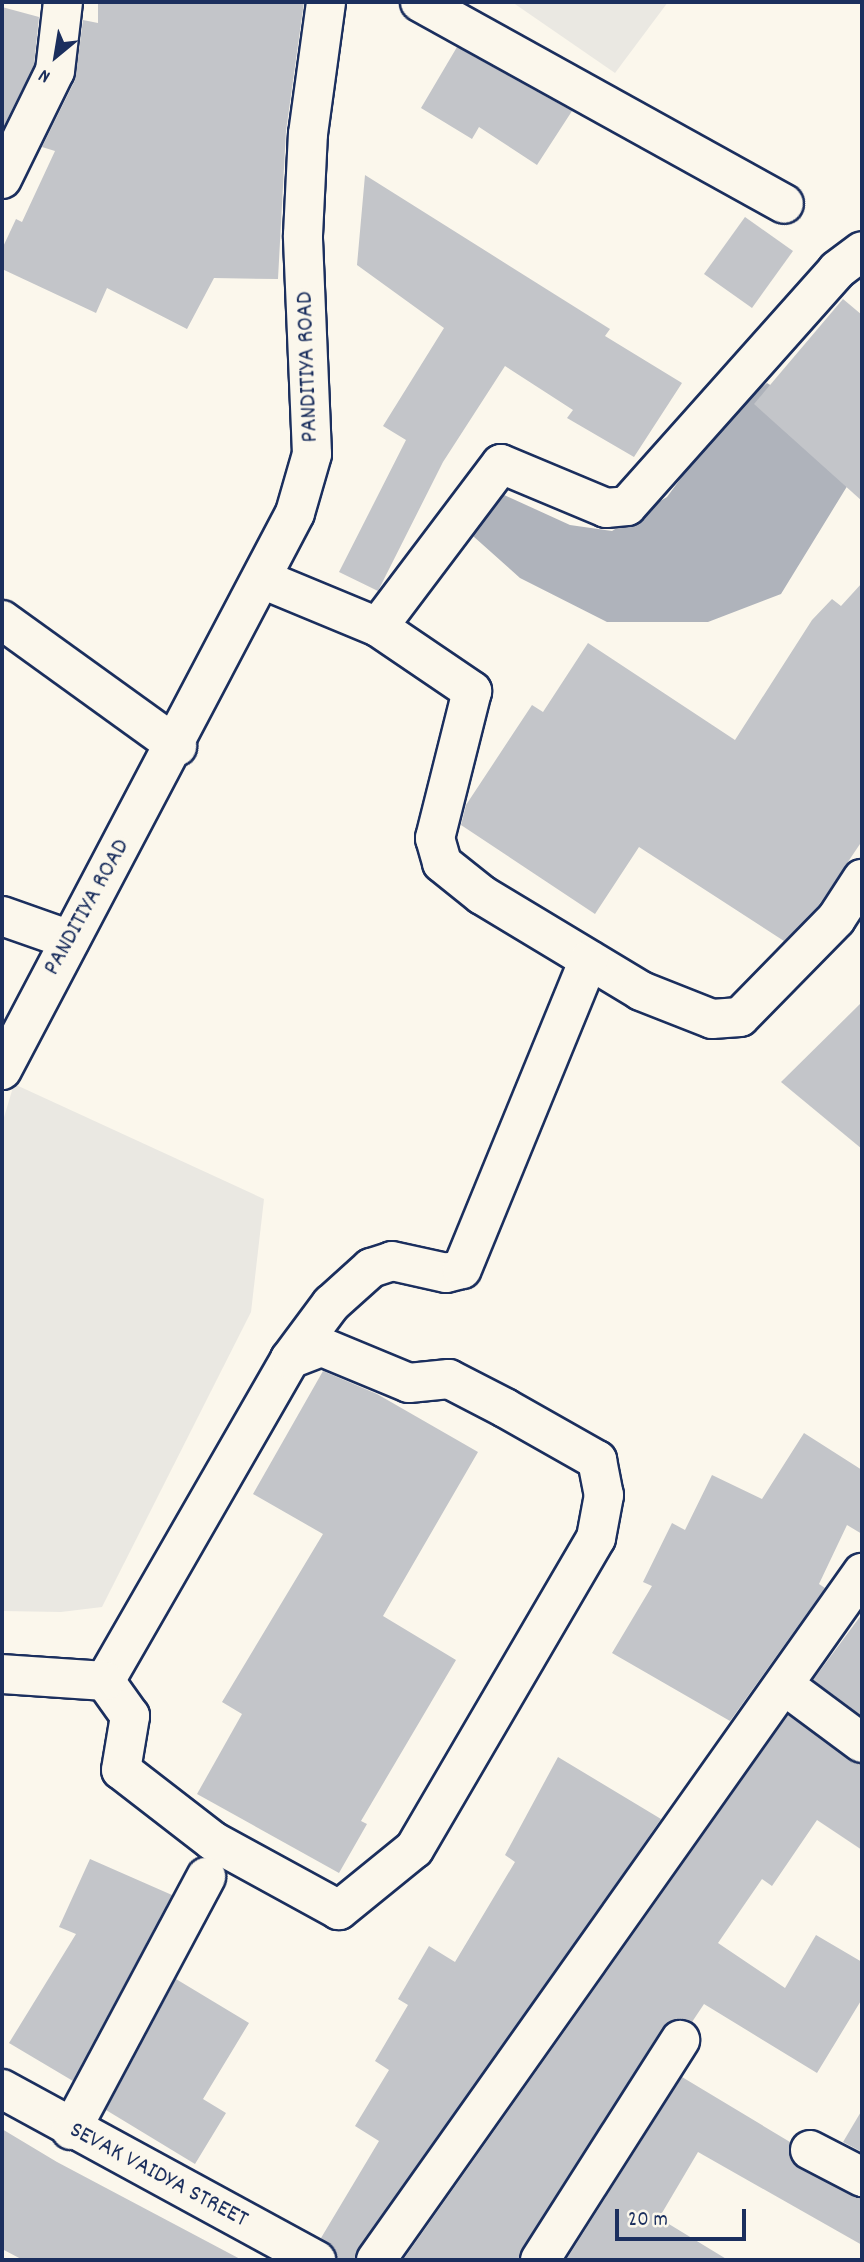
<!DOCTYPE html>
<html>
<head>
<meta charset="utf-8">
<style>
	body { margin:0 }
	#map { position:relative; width:864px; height:2262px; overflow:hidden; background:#fbf7ec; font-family:Dekko,sans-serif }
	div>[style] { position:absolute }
	.built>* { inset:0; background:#eae8e2 }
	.water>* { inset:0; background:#afb3bb }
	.building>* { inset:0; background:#c3c5c9 }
	.roads { filter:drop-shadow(2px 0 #1b2f5e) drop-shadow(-2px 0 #1b2f5e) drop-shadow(0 2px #1b2f5e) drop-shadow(0 -2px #1b2f5e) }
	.minor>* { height:38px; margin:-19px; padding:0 19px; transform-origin:19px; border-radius:19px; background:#fbf7ec }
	span { translate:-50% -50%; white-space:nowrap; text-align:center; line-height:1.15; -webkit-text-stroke:7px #fbf7ec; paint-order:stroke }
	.street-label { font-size:24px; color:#1b2f5e }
	.frame { position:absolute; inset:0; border:4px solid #1b2f5e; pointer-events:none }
	.north { position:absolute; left:21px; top:21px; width:70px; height:70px; -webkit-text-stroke:5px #fbf7ec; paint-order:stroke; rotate:210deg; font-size:19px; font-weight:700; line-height:28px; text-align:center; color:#1b2f5e }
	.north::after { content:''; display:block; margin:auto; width:24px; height:32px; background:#1b2f5e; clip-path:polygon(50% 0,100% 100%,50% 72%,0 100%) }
	.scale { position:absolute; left:615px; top:2209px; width:131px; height:32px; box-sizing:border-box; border:4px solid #1b2f5e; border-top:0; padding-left:9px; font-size:21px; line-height:24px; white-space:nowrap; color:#1b2f5e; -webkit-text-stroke:5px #fbf7ec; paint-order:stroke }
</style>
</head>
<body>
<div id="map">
	<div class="built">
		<i style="clip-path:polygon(512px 2px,668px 2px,615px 73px)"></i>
		<i style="clip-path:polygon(14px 1084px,264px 1199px,251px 1312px,102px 1607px,61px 1612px,2px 1611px,2px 1124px)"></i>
	</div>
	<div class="water">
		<i style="clip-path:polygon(767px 383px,842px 430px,862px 462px,781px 594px,708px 622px,607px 622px,520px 578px,473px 536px,502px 494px,570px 525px,612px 531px,667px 497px,726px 417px)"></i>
	</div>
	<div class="building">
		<i style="clip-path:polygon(98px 2px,304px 2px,286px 131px,278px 279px,214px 278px,187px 329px,107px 288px,96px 313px,2px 269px,2px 249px,16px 219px,22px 222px,55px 151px,42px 147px,75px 80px,83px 20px,98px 23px)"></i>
		<i style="clip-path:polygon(2px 7px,39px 17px,34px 65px,2px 130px)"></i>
		<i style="clip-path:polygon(457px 47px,572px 111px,537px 165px,479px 127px,472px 139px,421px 108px)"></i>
		<i style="clip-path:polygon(365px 175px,610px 329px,605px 336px,682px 383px,634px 457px,567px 418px,573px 410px,505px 366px,443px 462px,378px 591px,339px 572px,406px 440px,383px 426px,444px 328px,357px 265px)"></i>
		<i style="clip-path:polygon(745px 217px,793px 251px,752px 308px,704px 274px)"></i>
		<i style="clip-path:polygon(843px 299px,862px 315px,862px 501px,754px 404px)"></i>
		<i style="clip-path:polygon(862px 583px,862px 841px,819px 905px,784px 941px,639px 847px,595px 914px,461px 825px,466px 805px,532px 705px,543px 712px,588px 643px,735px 740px,812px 620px,832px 599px,841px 606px)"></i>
		<i style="clip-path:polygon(862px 1002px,862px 1149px,781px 1082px)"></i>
		<i style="clip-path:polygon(323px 1371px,377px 1394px,478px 1452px,383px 1616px,456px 1660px,361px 1821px,367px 1824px,339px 1873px,197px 1794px,242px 1714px,222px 1702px,323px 1534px,253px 1494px)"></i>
		<i style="clip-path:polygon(804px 1433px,862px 1470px,862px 1534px,847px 1525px,819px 1584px,825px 1588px,730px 1721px,612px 1653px,652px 1586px,643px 1582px,672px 1523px,685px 1530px,712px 1475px,762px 1499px)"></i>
		<i style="clip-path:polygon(862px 1614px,862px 1716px,813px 1680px)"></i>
		<i style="clip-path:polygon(788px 1715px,862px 1764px,862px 1850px,817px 1820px,772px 1886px,762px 1879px,718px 1943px,785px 1988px,816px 1935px,862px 1962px,862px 1999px,817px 2073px,704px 2004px,692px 2022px,680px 2018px,662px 2028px,518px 2260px,403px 2260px)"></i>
		<i style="clip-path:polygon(558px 1757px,661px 1819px,355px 2260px,338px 2260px,321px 2238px,379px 2141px,355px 2126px,389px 2070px,375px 2061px,408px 2005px,398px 1999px,429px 1946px,455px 1962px,515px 1862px,505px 1855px)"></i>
		<i style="clip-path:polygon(90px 1859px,172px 1895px,73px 2081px,9px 2043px,76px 1934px,59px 1927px)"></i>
		<i style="clip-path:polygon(176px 1979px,249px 2023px,203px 2099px,226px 2113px,195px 2164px,106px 2110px)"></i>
		<i style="clip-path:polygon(682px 2077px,790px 2142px,791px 2161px,800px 2169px,862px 2199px,862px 2245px,698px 2152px,659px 2218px,728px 2260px,566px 2260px)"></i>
		<i style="clip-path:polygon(862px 2110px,862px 2152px,843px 2142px)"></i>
		<i style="clip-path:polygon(2px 2129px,57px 2162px,242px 2260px,23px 2260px,2px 2249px)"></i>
	</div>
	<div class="roads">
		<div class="minor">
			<i style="left:420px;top:2px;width:416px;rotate:29deg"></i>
			<i style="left:2px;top:179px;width:120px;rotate:-63.9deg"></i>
			<i style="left:55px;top:71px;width:69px;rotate:-83.4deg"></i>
			<i style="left:262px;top:579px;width:126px;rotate:22.5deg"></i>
			<i style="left:378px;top:627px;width:114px;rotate:34.2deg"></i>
			<i style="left:472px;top:691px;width:152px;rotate:104.1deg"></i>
			<i style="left:435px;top:838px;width:26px;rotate:74deg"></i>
			<i style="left:442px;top:863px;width:51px;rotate:38.7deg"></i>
			<i style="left:482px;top:895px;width:186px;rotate:31.1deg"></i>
			<i style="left:641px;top:991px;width:76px;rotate:21.5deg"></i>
			<i style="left:712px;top:1019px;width:28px;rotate:-4deg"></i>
			<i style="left:740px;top:1017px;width:137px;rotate:-45.6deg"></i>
			<i style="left:836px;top:919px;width:48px;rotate:-57deg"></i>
			<i style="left:2px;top:620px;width:216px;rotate:35.8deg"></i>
			<i style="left:378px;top:627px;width:204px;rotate:-53deg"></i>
			<i style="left:501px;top:464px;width:114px;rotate:22.7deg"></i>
			<i style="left:606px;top:508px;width:21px;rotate:-5deg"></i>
			<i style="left:627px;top:506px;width:316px;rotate:-48.3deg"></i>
			<i style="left:837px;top:270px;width:31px;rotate:-37deg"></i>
			<i style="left:2px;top:916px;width:72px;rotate:19.4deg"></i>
			<i style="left:2px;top:1070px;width:629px;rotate:-62.25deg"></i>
			<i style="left:295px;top:513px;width:61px;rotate:-73.9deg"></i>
			<i style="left:312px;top:454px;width:219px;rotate:-92.4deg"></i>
			<i style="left:303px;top:235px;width:101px;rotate:-87.2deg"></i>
			<i style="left:308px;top:134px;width:133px;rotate:-82.2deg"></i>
			<i style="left:322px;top:1347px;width:94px;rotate:22.5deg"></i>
			<i style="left:409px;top:1383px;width:40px;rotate:-5.7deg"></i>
			<i style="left:449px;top:1379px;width:63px;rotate:27.4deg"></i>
			<i style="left:505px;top:1408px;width:106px;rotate:29.5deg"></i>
			<i style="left:597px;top:1460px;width:36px;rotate:79deg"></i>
			<i style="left:604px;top:1495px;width:44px;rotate:100.5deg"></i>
			<i style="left:596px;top:1538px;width:360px;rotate:120.3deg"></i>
			<i style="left:414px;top:1849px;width:97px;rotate:140.9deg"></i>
			<i style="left:339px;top:1910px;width:144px;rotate:-151.3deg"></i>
			<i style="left:213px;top:1841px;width:116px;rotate:-142.3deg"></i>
			<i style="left:121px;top:1770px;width:55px;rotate:-80.5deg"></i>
			<i style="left:130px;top:1716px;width:43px;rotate:-125.5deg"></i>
			<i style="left:105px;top:1681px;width:371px;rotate:-60.1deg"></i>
			<i style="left:290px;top:1359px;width:34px;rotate:-21deg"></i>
			<i style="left:290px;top:1359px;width:69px;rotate:-53.3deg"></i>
			<i style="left:331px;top:1304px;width:54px;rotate:-42deg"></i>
			<i style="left:371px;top:1268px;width:22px;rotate:-18deg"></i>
			<i style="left:392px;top:1261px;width:55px;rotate:12.5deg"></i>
			<i style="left:446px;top:1273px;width:16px;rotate:-14deg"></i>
			<i style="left:462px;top:1269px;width:334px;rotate:-67.7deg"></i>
			<i style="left:2px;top:1674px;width:103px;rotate:3.9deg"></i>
			<i style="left:784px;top:1685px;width:97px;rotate:36.6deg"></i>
			<i style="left:2px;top:2089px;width:358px;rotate:28.6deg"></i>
			<i style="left:71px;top:2130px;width:287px;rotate:-61.9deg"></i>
			<i style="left:810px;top:2150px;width:59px;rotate:27.4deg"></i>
			<i style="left:376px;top:2260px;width:842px;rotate:-54.72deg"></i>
			<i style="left:540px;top:2260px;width:261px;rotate:-57.5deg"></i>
		</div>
	</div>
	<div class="street-label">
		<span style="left:309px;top:367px;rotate:-92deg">PANDITIYA ROAD</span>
		<span style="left:88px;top:908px;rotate:-61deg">PANDITIYA ROAD</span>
		<span style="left:158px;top:2176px;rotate:28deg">SEVAK VAIDYA STREET</span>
	</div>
	<div class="frame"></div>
	<div class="north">N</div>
	<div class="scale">20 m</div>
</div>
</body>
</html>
